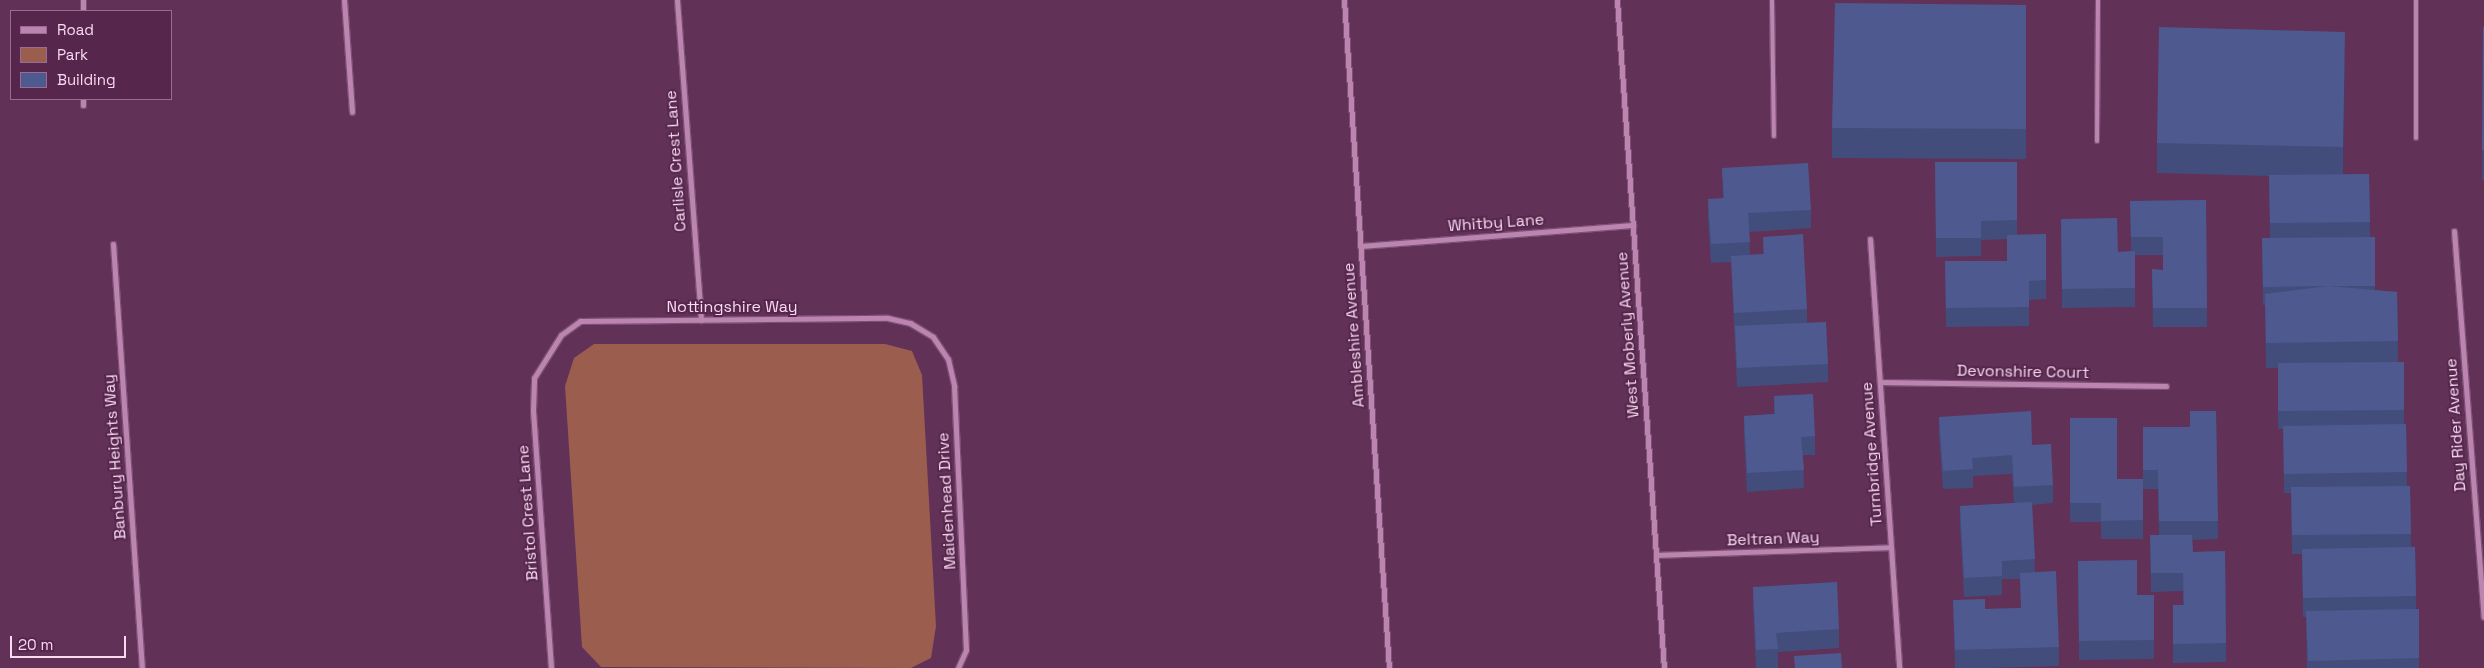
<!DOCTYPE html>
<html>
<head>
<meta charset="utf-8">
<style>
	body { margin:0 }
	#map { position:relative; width:2484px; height:668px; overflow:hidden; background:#613158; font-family:"Space Grotesk",sans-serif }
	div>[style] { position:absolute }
	.green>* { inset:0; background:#9b5d4d }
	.roads { filter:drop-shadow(1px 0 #7a5173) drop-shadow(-1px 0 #7a5173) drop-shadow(0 1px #7a5173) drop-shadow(0 -1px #7a5173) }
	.lane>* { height:4px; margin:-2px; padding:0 2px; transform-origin:2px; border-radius:2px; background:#bc84b0 }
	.street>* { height:5px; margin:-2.5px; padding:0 2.5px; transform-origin:2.5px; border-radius:2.5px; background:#bc84b0 }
	.wall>* { inset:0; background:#434d7c }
	.shaded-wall>* { inset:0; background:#373e65 }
	.building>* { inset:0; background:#4e5990 }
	span { translate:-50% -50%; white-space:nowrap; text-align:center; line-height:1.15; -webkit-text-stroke:4px #56264d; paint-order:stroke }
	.street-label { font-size:16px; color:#f8daf1 }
	.legend { position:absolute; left:10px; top:10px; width:162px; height:90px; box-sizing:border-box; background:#56264d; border:1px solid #976e8f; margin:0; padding:6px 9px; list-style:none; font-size:15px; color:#f8daf1 }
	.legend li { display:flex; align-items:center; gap:10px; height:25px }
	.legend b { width:25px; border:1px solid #976e8f }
	.scale { position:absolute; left:10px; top:636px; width:116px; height:22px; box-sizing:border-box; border:2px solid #f8daf1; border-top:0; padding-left:6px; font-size:15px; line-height:18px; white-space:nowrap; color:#f8daf1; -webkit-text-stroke:4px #56264d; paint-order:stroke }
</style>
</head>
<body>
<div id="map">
	<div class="green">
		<i style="clip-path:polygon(594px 344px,885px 344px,912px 351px,922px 375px,936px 626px,931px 658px,911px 668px,601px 667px,582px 647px,565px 386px,574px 358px)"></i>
	</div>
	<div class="roads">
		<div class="lane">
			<i style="left:1772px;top:0;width:136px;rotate:89.2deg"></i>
			<i style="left:2416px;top:138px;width:138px;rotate:-90deg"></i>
			<i style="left:2097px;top:141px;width:141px;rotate:-89.6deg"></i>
		</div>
		<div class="street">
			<i style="left:344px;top:0;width:112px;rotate:85.9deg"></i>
			<i style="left:677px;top:0;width:321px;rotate:85.7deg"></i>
			<i style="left:1344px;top:0;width:670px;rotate:86.15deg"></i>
			<i style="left:1617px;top:0;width:670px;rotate:85.98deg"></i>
			<i style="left:83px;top:11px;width:11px;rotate:-90deg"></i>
			<i style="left:83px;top:105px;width:6px;rotate:-90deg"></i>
			<i style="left:2454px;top:231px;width:387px;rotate:85.6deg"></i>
			<i style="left:1870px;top:239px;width:430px;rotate:86.1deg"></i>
			<i style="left:113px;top:244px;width:425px;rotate:86.1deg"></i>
			<i style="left:1360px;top:246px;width:274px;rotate:-4.4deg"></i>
			<i style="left:1880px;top:382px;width:286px;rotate:0.8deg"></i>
			<i style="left:1656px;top:555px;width:235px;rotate:-1.9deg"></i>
			<i style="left:551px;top:668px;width:259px;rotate:-94deg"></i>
			<i style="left:533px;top:410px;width:32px;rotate:-88deg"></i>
			<i style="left:534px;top:378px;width:51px;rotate:-57.9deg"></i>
			<i style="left:561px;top:335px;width:24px;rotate:-36deg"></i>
			<i style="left:580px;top:321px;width:308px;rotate:-0.6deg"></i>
			<i style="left:888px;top:318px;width:23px;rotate:13deg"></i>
			<i style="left:910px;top:323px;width:27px;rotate:31deg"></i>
			<i style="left:933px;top:337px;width:27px;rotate:56deg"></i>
			<i style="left:948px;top:359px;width:28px;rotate:77deg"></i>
			<i style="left:954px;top:386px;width:264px;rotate:87.4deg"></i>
			<i style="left:966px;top:650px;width:20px;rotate:114deg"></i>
		</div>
	</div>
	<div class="wall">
		<i style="clip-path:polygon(2026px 5px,2026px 159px,1832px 158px,1832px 128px)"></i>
		<i style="clip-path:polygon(2484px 27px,2484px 180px,2482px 180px)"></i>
		<i style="clip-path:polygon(2345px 62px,2343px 174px,2369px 174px,2370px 237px,2375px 237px,2375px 290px,2397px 292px,2398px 362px,2404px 362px,2404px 424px,2406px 424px,2407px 486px,2410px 486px,2411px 547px,2415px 547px,2416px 609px,2419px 609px,2419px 668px,2307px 668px,2306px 617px,2303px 617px,2302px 554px,2292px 554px,2291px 493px,2284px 493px,2283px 429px,2278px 429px,2278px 368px,2266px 368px,2265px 305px,2263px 305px,2262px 238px,2270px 238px,2269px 176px,2157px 173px,2157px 143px)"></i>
		<i style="clip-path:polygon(1935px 162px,2017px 162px,2017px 235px,2046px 234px,2046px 299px,2029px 300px,2029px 326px,1946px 327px,1945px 261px,2007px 261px,2007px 239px,1981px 240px,1981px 256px,1936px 257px)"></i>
		<i style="clip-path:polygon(1722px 168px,1811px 210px,1811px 228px,1749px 232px,1750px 255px,1763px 254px,1763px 237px,1807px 309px,1807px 323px,1828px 364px,1828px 382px,1737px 387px,1731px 262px,1711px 263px,1708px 218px,1708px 199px,1723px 199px)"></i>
		<i style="clip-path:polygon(2206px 200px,2207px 327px,2153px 327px,2152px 269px,2163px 270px,2163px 255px,2135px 255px,2135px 307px,2062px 308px,2061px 219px,2118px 252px,2131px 251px,2130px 201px)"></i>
		<i style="clip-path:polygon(1774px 396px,1815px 436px,1815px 455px,1803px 455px,1804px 488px,1747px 492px,1744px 435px,1744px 416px,1774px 414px)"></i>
		<i style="clip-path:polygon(2216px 411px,2218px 539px,2192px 540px,2193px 552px,2225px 551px,2226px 662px,2173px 663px,2173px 605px,2183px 605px,2183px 591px,2151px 592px,2150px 535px,2159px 535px,2158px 489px,2143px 489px,2143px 539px,2101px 539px,2101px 522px,2070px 522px,2070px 418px,2117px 479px,2143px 479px,2143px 427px,2190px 427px)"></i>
		<i style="clip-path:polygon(1939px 417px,2032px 445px,2053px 485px,2053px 503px,2032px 505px,2035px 572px,2059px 647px,2059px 666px,1987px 668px,1955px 668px,1953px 600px,1985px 609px,2021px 608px,2020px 579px,2002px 579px,2002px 595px,1964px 597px,1960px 525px,1960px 506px,2014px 503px,2012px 474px,1973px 476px,1973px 488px,1943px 489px,1939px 436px)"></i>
		<i style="clip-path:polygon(2078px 561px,2137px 595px,2154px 595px,2154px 659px,2079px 660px)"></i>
		<i style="clip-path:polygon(1753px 587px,1839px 629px,1839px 648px,1778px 652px,1778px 668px,1756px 668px,1753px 605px)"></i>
	</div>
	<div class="shaded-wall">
		<i style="clip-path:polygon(2345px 32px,2345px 62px,2343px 177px,2343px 147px)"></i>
	</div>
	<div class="building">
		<i style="clip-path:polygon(1835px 3px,2026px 5px,2026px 129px,1832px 128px)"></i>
		<i style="clip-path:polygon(2159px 27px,2345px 32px,2343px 147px,2157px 143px)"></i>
		<i style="clip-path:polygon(2483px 27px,2484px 27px,2484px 150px,2482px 150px)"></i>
		<i style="clip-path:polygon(1935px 162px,2017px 162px,2017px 220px,1981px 221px,1981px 238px,1936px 238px)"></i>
		<i style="clip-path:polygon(1808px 163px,1811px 210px,1748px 213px,1750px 242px,1711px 244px,1708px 199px,1724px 198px,1722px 168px)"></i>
		<i style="clip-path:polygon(2369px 174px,2370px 222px,2270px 223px,2269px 175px)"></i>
		<i style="clip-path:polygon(2206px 200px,2207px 308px,2153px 308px,2152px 269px,2163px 270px,2163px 237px,2131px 237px,2130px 201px)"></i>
		<i style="clip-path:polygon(2117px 218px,2118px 252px,2135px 251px,2135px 288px,2062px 289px,2061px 219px)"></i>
		<i style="clip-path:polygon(1803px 234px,1807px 309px,1734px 313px,1731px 256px,1764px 254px,1763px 237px)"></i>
		<i style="clip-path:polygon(2046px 234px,2046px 280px,2029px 281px,2029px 307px,1946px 308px,1945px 261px,2007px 261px,2007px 235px)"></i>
		<i style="clip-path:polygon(2375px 237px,2375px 286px,2321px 286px,2263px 287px,2262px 238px)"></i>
		<i style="clip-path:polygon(2328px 286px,2397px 292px,2398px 341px,2266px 343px,2265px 294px)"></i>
		<i style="clip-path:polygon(1826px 322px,1828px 364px,1737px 368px,1735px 326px)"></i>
		<i style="clip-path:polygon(2404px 362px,2404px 410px,2278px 411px,2278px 363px)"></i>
		<i style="clip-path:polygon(1813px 394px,1815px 436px,1801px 437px,1804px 470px,1747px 473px,1744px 416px,1775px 414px,1774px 396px)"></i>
		<i style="clip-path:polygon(2031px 411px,2032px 445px,2051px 444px,2053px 485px,2014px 487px,2012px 455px,1972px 458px,1973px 469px,1943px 471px,1939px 417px)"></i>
		<i style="clip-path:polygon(2190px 411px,2216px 411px,2218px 521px,2159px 521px,2158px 470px,2143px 470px,2143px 427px,2190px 427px)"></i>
		<i style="clip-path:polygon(2070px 418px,2117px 418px,2117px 479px,2143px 479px,2143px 520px,2101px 521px,2101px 503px,2070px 503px)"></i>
		<i style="clip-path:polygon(2406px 424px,2407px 472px,2284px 474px,2283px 426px)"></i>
		<i style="clip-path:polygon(2410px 486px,2411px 534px,2292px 535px,2291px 487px)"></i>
		<i style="clip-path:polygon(2032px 502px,2035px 559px,2002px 561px,2002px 576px,1964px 578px,1960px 506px)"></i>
		<i style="clip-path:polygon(2150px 535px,2192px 535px,2193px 552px,2225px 551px,2226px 643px,2173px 644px,2173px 605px,2184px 605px,2183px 573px,2151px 573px)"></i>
		<i style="clip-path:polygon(2415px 547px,2416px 596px,2303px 598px,2302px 549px)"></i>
		<i style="clip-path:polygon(2137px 560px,2137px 595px,2154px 595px,2154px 640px,2079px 641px,2078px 561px)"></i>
		<i style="clip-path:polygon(2056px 571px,2059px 647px,1955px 650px,1953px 600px,1985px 599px,1985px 609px,2021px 608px,2020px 573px)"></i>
		<i style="clip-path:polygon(1837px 582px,1839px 629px,1776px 633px,1778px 649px,1756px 650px,1753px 587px)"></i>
		<i style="clip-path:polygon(2419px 609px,2419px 658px,2308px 661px,2306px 611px)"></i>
		<i style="clip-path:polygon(1841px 653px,1842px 668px,1795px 668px,1794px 656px)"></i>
	</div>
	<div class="street-label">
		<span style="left:676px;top:161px;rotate:-94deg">Carlisle Crest Lane</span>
		<span style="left:1496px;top:223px;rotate:-4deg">Whitby Lane</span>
		<span style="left:732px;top:307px">Nottingshire Way</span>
		<span style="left:1354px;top:335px;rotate:-94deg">Ambleshire Avenue</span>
		<span style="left:1628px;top:335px;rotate:-94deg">West Moberly Avenue</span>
		<span style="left:2023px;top:372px;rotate:1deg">Devonshire Court</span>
		<span style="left:2456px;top:425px;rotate:-94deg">Day Rider Avenue</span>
		<span style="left:1872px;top:454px;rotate:-94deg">Turnbridge Avenue</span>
		<span style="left:115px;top:457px;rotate:-94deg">Banbury Heights Way</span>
		<span style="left:947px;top:501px;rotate:-93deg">Maidenhead Drive</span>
		<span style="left:528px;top:513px;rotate:-94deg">Bristol Crest Lane</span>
		<span style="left:1773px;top:539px;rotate:-2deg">Beltran Way</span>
	</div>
	<ul class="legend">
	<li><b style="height:6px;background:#bc84b0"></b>Road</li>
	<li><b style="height:14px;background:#9b5d4d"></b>Park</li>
	<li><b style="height:14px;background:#4e5990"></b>Building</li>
	</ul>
	<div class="scale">20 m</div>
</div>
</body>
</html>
